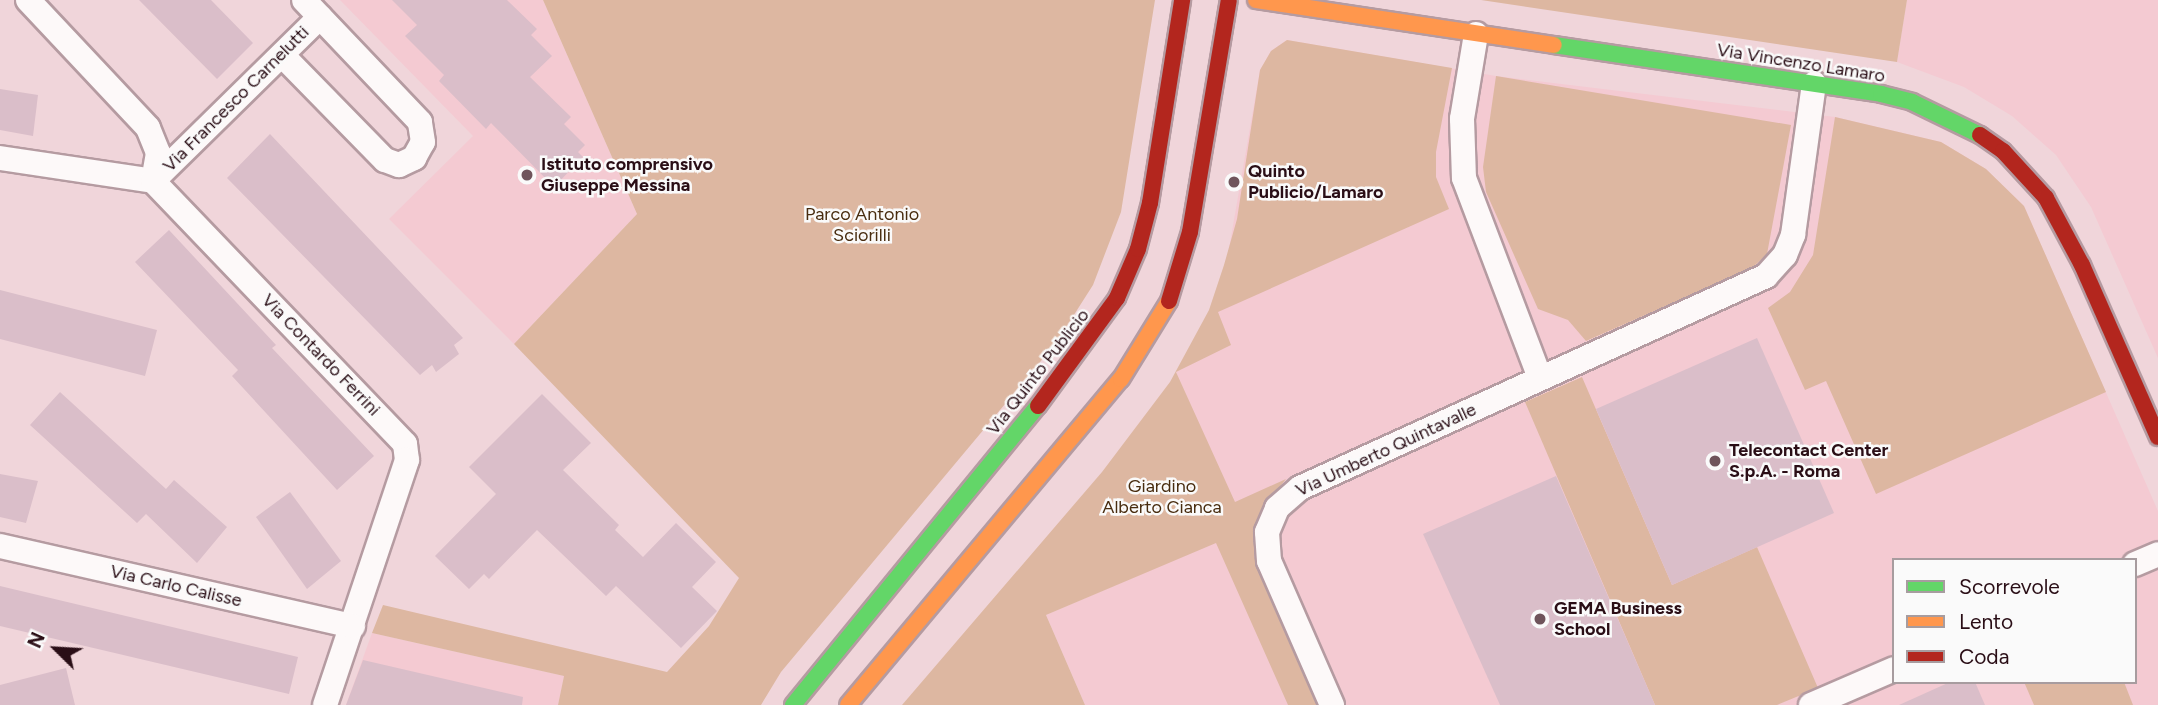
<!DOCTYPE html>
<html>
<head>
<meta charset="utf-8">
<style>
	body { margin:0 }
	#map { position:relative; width:2158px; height:705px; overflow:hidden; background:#f0d5da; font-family:Figtree,sans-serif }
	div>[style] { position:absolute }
	.built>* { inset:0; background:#f4cad2 }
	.green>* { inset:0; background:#ddb7a1 }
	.building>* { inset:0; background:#dabec9 }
	.roads { filter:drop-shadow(2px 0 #b59ba1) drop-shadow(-2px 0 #b59ba1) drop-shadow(0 2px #b59ba1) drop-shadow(0 -2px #b59ba1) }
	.street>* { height:24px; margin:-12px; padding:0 12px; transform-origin:12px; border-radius:12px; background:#fdf9f9 }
	.fast>* { height:16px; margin:-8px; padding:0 8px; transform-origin:8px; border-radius:8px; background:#63d668 }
	.slow>* { height:16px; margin:-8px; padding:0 8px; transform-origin:8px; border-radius:8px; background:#ff974d }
	.jam>* { height:16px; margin:-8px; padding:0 8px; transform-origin:8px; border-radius:8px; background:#b3261e }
	.dots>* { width:19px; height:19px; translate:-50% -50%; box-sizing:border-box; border:4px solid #fafafa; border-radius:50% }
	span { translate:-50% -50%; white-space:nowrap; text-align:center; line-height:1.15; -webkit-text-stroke:5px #fafafa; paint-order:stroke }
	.street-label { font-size:18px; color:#2a0e16 }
	.poi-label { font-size:18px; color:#2a0e16; font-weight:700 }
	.left { translate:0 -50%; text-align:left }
	.park-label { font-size:18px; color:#482c0f }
	.legend { position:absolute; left:1892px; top:558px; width:245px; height:126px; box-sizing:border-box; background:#fafafa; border:2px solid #a79c9f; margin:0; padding:9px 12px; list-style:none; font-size:21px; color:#2a0e16 }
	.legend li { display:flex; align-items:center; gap:14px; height:35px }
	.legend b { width:35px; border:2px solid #a79c9f }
	.north { position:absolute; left:21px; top:614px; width:70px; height:70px; -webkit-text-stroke:5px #fafafa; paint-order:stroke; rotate:294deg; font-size:19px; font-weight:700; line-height:28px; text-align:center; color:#2a0e16 }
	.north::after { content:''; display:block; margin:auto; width:24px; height:32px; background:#2a0e16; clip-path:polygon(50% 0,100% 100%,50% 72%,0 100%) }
</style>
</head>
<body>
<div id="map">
	<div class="built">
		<i style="clip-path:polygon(340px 0,543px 0,637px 214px,514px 344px,389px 219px,473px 136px)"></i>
		<i style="clip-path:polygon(1907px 0,2158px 0,2158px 358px,2091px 207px,2056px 155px,2012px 116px,1964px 87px,1897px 62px)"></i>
		<i style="clip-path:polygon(evenodd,1287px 40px,1496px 76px,1835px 117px,1941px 142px,1986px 169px,2024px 206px,2158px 511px,2158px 705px,1085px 705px,1046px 615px,1216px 542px,1176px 371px,1218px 312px,1260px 70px,1271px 51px,1287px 40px,1894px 560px,2135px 560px,2135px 682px,1894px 682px,1894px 560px)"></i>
		<i style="clip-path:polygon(372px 633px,564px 676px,558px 705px,346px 705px)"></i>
	</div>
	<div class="green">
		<i style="clip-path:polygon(543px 0,1155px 0,1121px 212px,1093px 285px,1056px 343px,781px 672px,761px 705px,558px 705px,564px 676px,372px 633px,383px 605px,667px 672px,709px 626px,739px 578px,514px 344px,637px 214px)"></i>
		<i style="clip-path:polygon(1481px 0,1907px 0,1897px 62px)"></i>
		<i style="clip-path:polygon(1287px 40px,1452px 68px,1436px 152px,1436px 177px,1449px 209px,1218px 312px,1231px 345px,1176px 372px,1235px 502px,1286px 479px,1264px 507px,1254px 556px,1317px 705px,1288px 705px,1216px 543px,1046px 615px,1085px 705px,902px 705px,1102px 472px,1170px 382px,1209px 310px,1224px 265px,1237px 219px,1260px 70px,1271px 51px)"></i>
		<i style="clip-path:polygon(1496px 76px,1791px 125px,1767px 254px,1752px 268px,1586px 341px,1568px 320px,1538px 309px,1486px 192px,1483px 167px)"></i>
		<i style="clip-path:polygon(1835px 117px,1941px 142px,1986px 169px,2024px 206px,2106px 392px,1876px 494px,1826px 381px,1805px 390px,1768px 308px,1790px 292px,1813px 255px)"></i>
		<i style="clip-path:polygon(1582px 377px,1672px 585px,1757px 547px,1818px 688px,1777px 705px,1655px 705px,1525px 402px)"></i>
		<i style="clip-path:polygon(2024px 682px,2124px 682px,2133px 705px,2034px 705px)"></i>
	</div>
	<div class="building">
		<i style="clip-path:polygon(139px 0,211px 0,253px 43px,217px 79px)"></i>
		<i style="clip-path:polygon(392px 0,507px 0,537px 29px,531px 35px,552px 56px,530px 77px,571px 117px,564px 124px,585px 145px,578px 152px,583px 157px,554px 187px,491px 123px,486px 129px,439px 81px,444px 75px,405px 36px,417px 25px)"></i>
		<i style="clip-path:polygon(0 89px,38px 95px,33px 136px,0 130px)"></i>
		<i style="clip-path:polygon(270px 134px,463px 338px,454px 345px,459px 354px,436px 372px,432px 365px,420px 375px,227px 178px)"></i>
		<i style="clip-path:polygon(169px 230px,276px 345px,272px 348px,374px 456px,337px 490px,232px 376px,238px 370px,135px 262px)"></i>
		<i style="clip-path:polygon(0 290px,157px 330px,145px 376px,0 339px)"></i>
		<i style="clip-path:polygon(1757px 338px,1834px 513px,1672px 585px,1596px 409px)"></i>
		<i style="clip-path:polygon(60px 392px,166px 489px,174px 480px,227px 527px,197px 563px,146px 514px,137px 523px,30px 425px)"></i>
		<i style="clip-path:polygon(542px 394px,591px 443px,563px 470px,619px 525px,615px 530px,643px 557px,676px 523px,716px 562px,692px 587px,717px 611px,681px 648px,616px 586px,606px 596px,537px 530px,489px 579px,484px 574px,469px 589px,435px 556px,496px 494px,469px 467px)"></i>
		<i style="clip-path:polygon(0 474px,38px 481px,26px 523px,0 517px)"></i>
		<i style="clip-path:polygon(1556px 476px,1655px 705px,1500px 705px,1423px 534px)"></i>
		<i style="clip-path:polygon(290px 492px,341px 561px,307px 589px,256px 517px)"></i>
		<i style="clip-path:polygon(0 586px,298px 657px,289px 694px,0 626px)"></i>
		<i style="clip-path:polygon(363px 660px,523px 697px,522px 705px,346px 705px)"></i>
		<i style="clip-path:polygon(66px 668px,75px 705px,0 705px,0 685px)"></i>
		<i style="clip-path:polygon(1950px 682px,1975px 682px,1985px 705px,1899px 705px)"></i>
	</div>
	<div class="roads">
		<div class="street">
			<i style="left:28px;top:0;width:175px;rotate:46.8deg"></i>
			<i style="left:148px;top:128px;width:27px;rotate:68deg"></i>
			<i style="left:158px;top:153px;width:28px;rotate:100deg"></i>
			<i style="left:1476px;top:34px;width:86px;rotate:99.4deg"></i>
			<i style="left:1462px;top:119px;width:59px;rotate:88.1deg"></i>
			<i style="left:1464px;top:178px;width:214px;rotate:69.2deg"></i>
			<i style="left:282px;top:55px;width:147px;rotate:45.6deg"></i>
			<i style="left:385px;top:160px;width:15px;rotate:20deg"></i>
			<i style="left:399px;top:165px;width:17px;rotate:-25deg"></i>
			<i style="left:414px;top:158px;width:18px;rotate:-61deg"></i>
			<i style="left:423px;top:142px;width:20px;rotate:-99deg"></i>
			<i style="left:420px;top:122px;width:168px;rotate:-133.6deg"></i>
			<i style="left:0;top:158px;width:155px;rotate:8.5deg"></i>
			<i style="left:153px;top:181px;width:364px;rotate:46.2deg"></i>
			<i style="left:405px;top:444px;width:16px;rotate:83deg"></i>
			<i style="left:407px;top:460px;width:258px;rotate:108.5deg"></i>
			<i style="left:153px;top:181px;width:234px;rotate:-44.5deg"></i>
			<i style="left:0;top:546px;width:362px;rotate:12.8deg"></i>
			<i style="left:2135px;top:564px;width:25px;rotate:-23deg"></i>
			<i style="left:1332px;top:705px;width:157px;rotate:-113.6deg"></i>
			<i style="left:1269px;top:561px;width:29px;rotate:-94deg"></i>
			<i style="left:1267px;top:532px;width:26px;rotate:-67deg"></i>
			<i style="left:1277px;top:508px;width:30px;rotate:-41deg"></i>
			<i style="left:1300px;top:488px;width:512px;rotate:-24.46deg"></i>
			<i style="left:1766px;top:276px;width:28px;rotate:-48deg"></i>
			<i style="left:1785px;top:255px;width:22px;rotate:-68deg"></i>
			<i style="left:1793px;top:235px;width:153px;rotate:-82.1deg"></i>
			<i style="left:1811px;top:705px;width:90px;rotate:-23.4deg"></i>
		</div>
		<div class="fast">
			<i style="left:1554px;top:45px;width:331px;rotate:8.5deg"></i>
			<i style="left:1881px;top:94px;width:32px;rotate:14deg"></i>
			<i style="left:1912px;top:102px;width:76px;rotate:25.9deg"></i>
			<i style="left:793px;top:705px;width:387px;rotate:-50.7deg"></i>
		</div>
		<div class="slow">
			<i style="left:1256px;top:0;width:301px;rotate:8.6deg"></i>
			<i style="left:848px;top:705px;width:425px;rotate:-50.1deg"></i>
			<i style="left:1121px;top:379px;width:92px;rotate:-58.4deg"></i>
		</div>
		<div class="jam">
			<i style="left:1980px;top:135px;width:28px;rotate:35deg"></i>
			<i style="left:2003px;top:151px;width:64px;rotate:47.5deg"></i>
			<i style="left:2046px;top:198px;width:76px;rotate:61.8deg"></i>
			<i style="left:2082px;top:265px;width:188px;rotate:66.2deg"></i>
			<i style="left:1169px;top:301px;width:72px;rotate:-73.1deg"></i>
			<i style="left:1190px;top:232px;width:235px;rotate:-80.5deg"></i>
			<i style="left:1038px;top:406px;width:134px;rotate:-53.8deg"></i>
			<i style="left:1117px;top:298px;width:53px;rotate:-66.8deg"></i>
			<i style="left:1138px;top:249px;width:48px;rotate:-75.4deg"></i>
			<i style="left:1150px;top:203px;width:206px;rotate:-81deg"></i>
		</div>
	</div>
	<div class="dots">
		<i style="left:527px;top:175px;background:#6f545b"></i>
		<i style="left:1234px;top:182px;background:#6f545b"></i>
		<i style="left:1715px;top:461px;background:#6f545b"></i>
		<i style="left:1540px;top:619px;background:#6f545b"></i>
	</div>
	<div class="street-label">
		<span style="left:1801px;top:63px;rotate:9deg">Via Vincenzo Lamaro</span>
		<span style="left:236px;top:99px;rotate:-45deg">Via Francesco Carnelutti</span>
		<span style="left:321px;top:355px;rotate:46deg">Via Contardo Ferrini</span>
		<span style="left:1038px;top:372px;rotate:-52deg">Via Quinto Publicio</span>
		<span style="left:1386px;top:450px;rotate:-25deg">Via Umberto Quintavalle</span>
		<span style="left:176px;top:586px;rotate:13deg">Via Carlo Calisse</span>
	</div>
	<div class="poi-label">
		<span class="left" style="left:541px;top:175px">Istituto comprensivo<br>Giuseppe Messina</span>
		<span class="left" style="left:1248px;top:182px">Quinto<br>Publicio/Lamaro</span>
		<span class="left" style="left:1729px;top:461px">Telecontact Center<br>S.p.A. - Roma</span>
		<span class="left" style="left:1554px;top:619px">GEMA Business<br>School</span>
	</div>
	<div class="park-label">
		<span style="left:862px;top:225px">Parco Antonio<br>Sciorilli</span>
		<span style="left:1162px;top:497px">Giardino<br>Alberto Cianca</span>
	</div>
	<ul class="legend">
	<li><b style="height:9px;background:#63d668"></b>Scorrevole</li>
	<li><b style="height:9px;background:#ff974d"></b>Lento</li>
	<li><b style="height:9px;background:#b3261e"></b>Coda</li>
	</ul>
	<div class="north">N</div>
</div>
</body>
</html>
